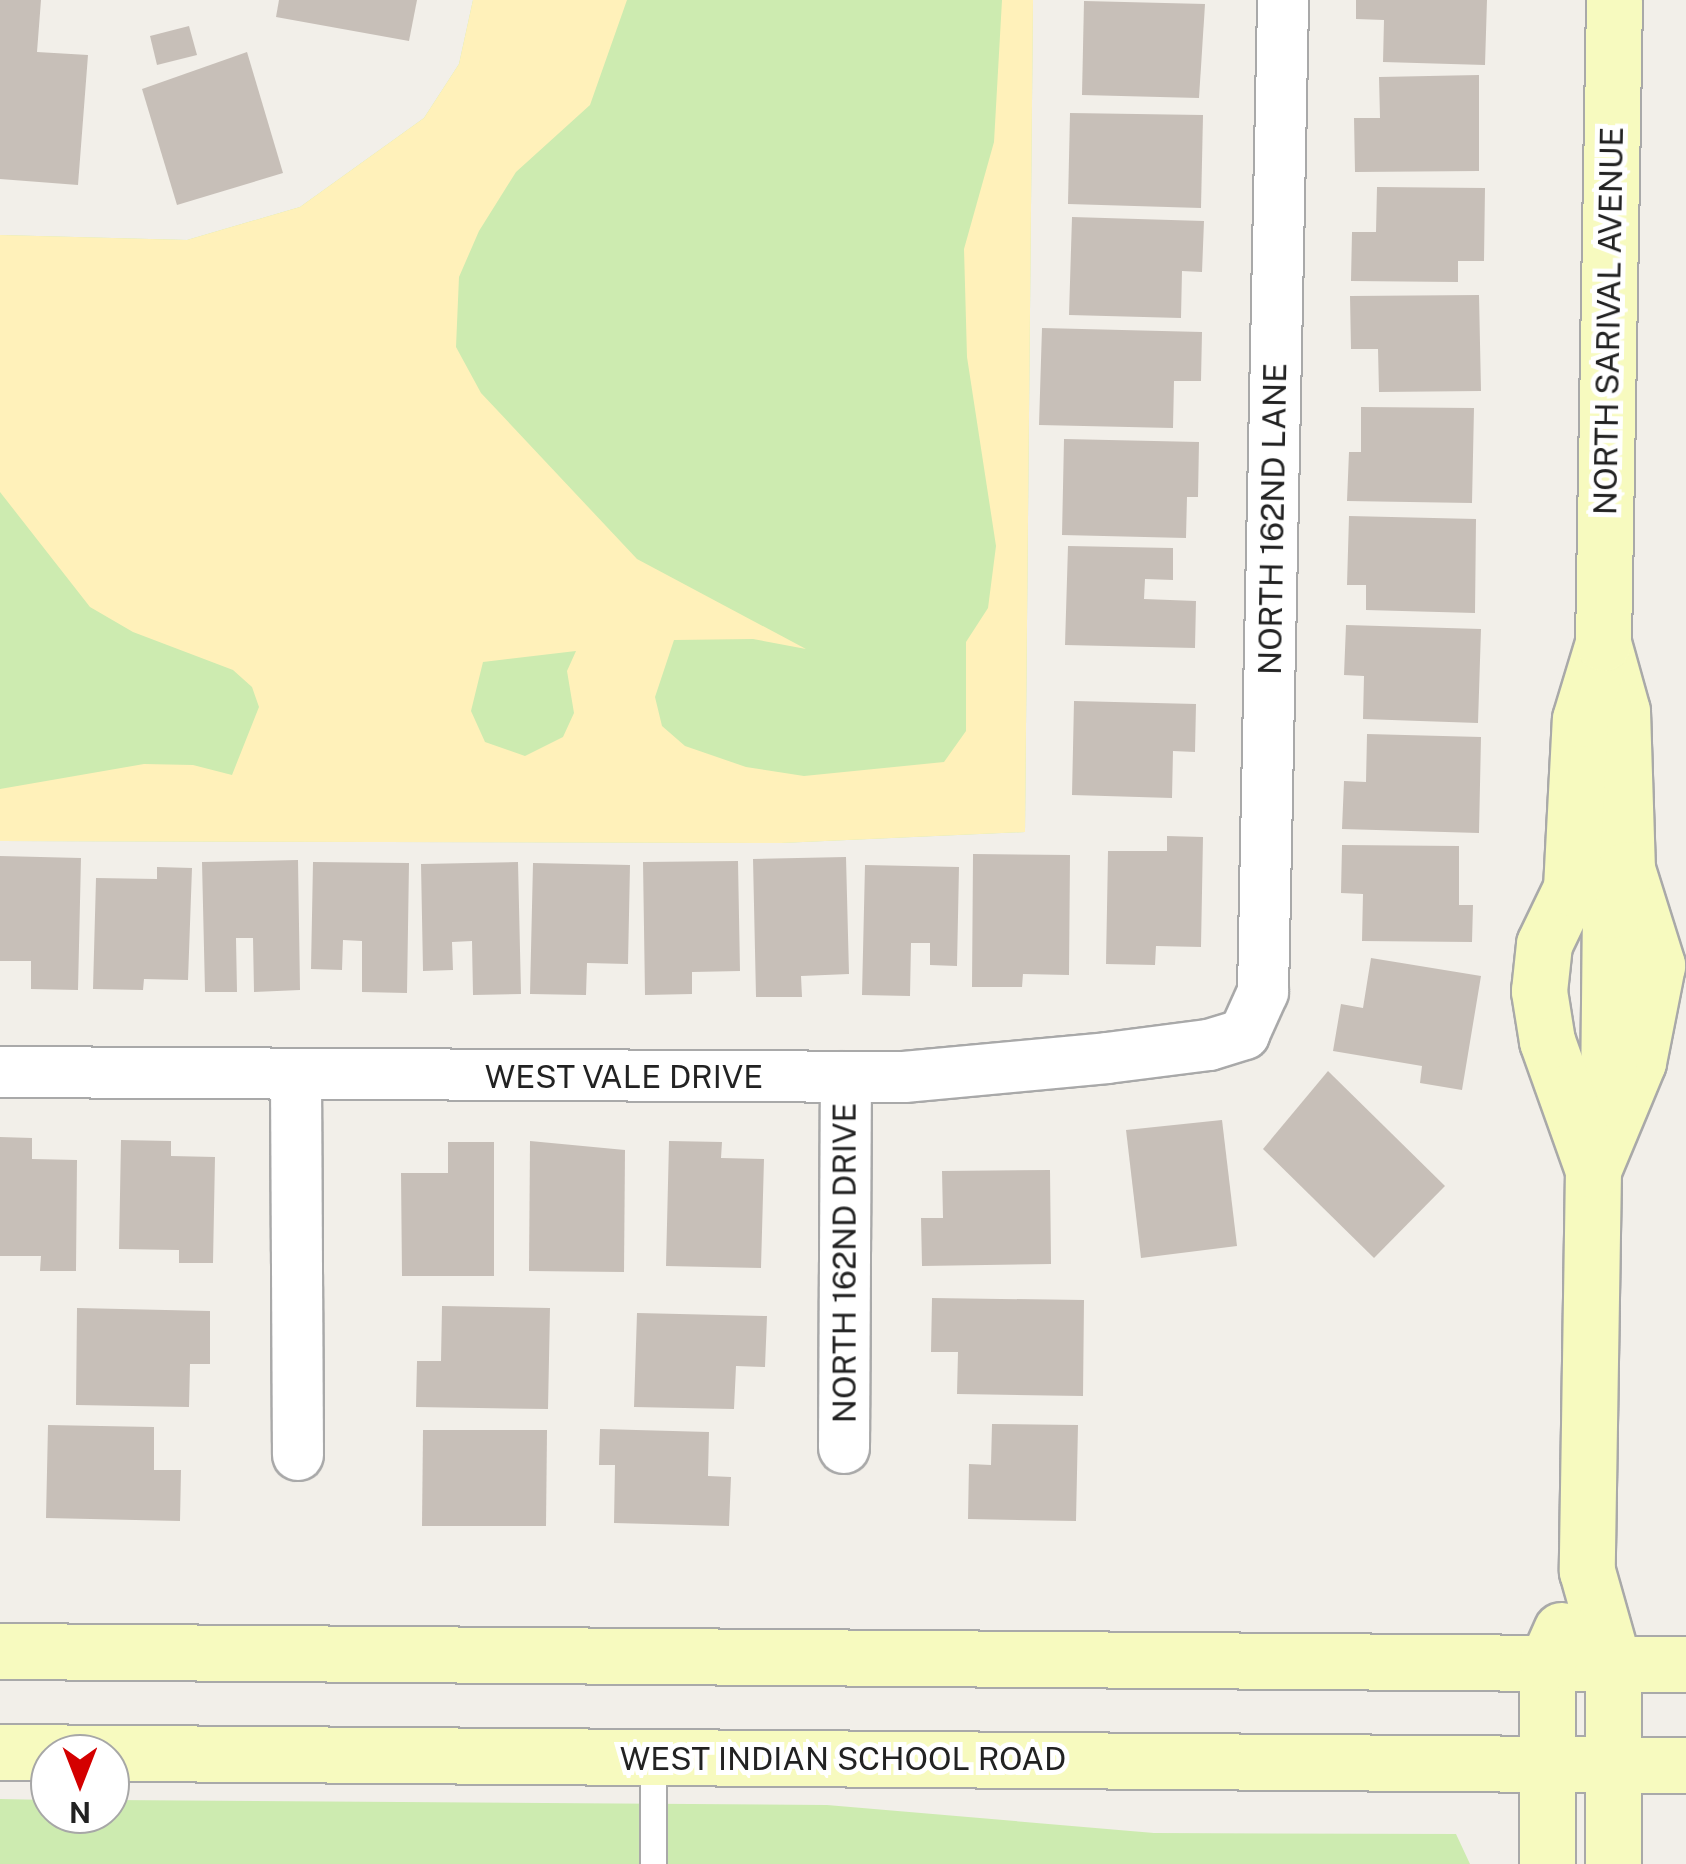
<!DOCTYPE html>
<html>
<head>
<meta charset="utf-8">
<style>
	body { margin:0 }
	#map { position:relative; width:1686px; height:1864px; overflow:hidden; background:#f2efe9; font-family:"Public Sans",sans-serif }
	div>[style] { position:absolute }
	.grass>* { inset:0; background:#cdebb0 }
	.sand>* { inset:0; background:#fff1ba }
	.building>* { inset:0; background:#c7bfb8 }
	.roads { filter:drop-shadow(2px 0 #a9a9a9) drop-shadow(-2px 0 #a9a9a9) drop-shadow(0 2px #a9a9a9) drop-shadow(0 -2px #a9a9a9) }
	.lane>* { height:25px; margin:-12.5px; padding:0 12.5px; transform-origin:12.5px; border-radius:12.5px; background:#fff }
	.street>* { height:50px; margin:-25px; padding:0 25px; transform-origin:25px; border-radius:25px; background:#fff }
	.secondary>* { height:55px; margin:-27.5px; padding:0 27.5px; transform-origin:27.5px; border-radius:27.5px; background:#f7fabf }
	span { translate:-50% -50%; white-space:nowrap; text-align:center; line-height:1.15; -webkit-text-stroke:10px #fff; paint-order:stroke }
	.street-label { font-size:32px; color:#222 }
	.north { position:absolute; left:30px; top:1734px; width:100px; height:100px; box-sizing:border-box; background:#fff; border:2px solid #a7a7a7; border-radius:50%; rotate:180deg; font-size:28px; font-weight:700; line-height:40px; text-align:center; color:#222 }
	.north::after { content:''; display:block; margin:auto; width:35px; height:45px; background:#d40000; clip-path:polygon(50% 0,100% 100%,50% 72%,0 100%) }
</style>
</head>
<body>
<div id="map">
	<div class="grass">
		<i style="clip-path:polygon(473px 0,1033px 0,1025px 832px,781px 843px,0 841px,0 235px,187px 240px,300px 207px,424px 118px,459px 64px)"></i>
		<i style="clip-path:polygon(0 1799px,50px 1800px,50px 1814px,110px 1814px,110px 1800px,827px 1805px,1154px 1833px,1456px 1834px,1470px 1864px,0 1864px)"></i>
	</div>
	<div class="sand">
		<i style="clip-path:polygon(evenodd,473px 0,627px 0,590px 105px,516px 172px,479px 231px,459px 277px,456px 347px,481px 393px,637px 559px,806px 649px,753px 639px,674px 640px,655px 697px,662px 726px,685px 746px,746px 767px,804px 776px,944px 762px,966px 731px,966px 642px,988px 608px,996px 546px,967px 357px,964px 249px,994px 142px,1002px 0,1033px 0,1025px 832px,781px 843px,0 841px,0 789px,144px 764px,193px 765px,232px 775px,259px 707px,252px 687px,233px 670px,133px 632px,90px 607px,0 492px,0 235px,187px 240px,300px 207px,424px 118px,459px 64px,473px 0,576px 651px,567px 671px,574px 713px,563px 737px,525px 756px,485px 742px,471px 711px,483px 662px,576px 651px)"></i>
	</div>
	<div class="building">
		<i style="clip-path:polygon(0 0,41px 0,37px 52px,88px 55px,78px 185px,0 179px)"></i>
		<i style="clip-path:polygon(279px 0,417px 0,409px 41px,276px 17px)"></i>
		<i style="clip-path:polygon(1356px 0,1487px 0,1485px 65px,1383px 62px,1384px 20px,1356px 19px)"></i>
		<i style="clip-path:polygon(1084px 1px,1205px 4px,1199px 98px,1082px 95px)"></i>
		<i style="clip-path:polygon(189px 26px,197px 55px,157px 65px,150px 36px)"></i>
		<i style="clip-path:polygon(247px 52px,283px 173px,177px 205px,142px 89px)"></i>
		<i style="clip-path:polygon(1479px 75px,1479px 171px,1355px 172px,1354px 118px,1380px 118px,1379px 77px)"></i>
		<i style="clip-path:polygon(1070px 113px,1203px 115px,1201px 208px,1068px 204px)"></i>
		<i style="clip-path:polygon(1377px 187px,1485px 188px,1484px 261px,1458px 261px,1458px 282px,1351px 281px,1352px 232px,1376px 232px)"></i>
		<i style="clip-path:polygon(1072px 217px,1204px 221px,1202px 272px,1182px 271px,1181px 318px,1069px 315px)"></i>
		<i style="clip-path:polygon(1479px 295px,1481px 391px,1379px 392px,1378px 349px,1351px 349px,1350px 296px)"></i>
		<i style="clip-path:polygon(1042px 328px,1202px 332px,1201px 381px,1174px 381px,1173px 428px,1039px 425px)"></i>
		<i style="clip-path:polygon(1361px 407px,1474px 408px,1472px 503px,1347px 501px,1349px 452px,1361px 452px)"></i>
		<i style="clip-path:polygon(1064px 439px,1199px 442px,1198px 497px,1187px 497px,1186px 538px,1062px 535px)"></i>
		<i style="clip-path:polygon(1349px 516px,1476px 519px,1475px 613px,1366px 610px,1366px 585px,1347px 585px)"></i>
		<i style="clip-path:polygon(1068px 546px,1173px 548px,1173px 580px,1145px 579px,1144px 599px,1196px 601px,1195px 648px,1065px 645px)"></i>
		<i style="clip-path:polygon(1346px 625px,1481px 629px,1478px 723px,1363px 719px,1364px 676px,1344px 675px)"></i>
		<i style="clip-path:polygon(1074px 701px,1196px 704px,1195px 752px,1173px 751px,1172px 798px,1072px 795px)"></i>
		<i style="clip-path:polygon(1367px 734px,1481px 737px,1479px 833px,1342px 829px,1344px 781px,1366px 782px)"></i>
		<i style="clip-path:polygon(1167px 836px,1203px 837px,1201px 947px,1156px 946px,1155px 965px,1106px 964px,1108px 851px,1167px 851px)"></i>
		<i style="clip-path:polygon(1342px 845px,1459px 846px,1459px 905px,1473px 905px,1472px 942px,1362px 941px,1363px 894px,1341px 893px)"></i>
		<i style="clip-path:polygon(973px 854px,1070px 855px,1069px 975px,1023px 974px,1022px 987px,972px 987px)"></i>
		<i style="clip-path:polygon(0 856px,81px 858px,78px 990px,31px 989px,31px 961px,0 961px)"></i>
		<i style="clip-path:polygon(846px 857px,849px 974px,801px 976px,802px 997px,756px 997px,753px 859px)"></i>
		<i style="clip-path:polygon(298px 860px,300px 990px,254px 992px,253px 938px,236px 938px,237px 992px,205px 992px,202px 862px)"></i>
		<i style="clip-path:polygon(738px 861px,740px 971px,692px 972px,692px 994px,645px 995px,643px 862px)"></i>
		<i style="clip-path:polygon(313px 862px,409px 863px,407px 993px,362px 992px,362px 941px,343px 940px,342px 970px,311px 969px)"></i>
		<i style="clip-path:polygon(518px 862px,521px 994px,473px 995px,472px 941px,452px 942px,453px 970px,423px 971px,421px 864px)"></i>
		<i style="clip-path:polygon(533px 863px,630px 865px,628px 964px,587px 963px,586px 995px,530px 994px)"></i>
		<i style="clip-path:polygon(865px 865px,959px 867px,957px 966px,930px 965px,930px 943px,911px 943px,910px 996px,862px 995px)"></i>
		<i style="clip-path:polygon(157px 867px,192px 868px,188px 980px,144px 979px,143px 990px,93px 989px,96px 878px,157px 879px)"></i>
		<i style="clip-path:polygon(1371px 958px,1481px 976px,1462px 1090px,1420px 1083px,1422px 1066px,1333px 1051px,1341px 1004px,1363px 1008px)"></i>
		<i style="clip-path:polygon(1328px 1071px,1445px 1186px,1374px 1258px,1263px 1149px)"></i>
		<i style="clip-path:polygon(1222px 1120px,1237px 1246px,1141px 1258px,1126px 1130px)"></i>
		<i style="clip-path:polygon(0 1137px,32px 1138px,32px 1159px,77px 1160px,76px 1271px,40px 1271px,41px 1256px,0 1256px)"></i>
		<i style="clip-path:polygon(121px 1140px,171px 1141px,171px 1156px,215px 1157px,213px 1263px,179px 1263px,179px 1250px,119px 1249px)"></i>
		<i style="clip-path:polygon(530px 1141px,625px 1150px,624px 1272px,529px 1271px)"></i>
		<i style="clip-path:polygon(669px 1141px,722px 1142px,721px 1158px,764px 1159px,761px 1268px,666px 1266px)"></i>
		<i style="clip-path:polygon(448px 1142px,494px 1142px,494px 1276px,402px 1276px,401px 1173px,448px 1173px)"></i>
		<i style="clip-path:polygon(1050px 1170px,1051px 1264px,922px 1266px,921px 1218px,943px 1218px,942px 1171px)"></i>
		<i style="clip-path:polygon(932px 1298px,1084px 1300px,1083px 1396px,957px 1394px,958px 1352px,931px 1352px)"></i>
		<i style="clip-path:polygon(442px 1306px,550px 1308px,548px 1409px,416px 1407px,417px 1361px,441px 1361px)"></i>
		<i style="clip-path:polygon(77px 1308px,210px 1311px,210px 1364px,190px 1364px,189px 1407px,76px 1405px)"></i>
		<i style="clip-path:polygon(637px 1313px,767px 1316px,765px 1367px,736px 1366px,734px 1409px,634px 1407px)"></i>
		<i style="clip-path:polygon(992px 1424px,1078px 1425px,1076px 1521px,968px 1519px,969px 1464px,991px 1465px)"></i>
		<i style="clip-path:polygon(48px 1425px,154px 1427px,154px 1470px,181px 1470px,180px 1521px,46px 1518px)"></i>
		<i style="clip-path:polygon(600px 1429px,709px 1432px,708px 1476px,731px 1477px,729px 1526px,614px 1523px,615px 1465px,599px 1465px)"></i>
		<i style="clip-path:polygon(423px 1430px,547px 1430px,546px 1526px,422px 1526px)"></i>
	</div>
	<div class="roads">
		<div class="lane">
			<i style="left:653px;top:1864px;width:107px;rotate:-90deg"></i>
		</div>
		<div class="street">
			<i style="left:0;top:1072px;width:904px;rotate:0.32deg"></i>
			<i style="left:904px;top:1077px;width:204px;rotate:-5.3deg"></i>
			<i style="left:1107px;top:1058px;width:103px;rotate:-7.3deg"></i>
			<i style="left:1209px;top:1045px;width:37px;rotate:-17deg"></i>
			<i style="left:1244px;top:1034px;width:46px;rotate:-65.7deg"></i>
			<i style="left:1263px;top:992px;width:992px;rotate:-88.84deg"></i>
			<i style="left:296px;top:1077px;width:378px;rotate:89.7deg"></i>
			<i style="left:844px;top:1448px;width:371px;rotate:-89.7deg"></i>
		</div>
		<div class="secondary">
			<i style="left:1603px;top:643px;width:71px;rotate:74.4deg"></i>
			<i style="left:1622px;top:711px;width:158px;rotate:88.2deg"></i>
			<i style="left:1627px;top:869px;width:101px;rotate:72.6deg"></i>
			<i style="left:1657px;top:965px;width:99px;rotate:101.1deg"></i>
			<i style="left:1638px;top:1062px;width:117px;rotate:112.6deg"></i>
			<i style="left:1593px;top:1170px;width:401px;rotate:90.9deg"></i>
			<i style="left:1587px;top:1571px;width:96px;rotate:74.2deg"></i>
			<i style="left:1613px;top:1663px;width:201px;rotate:90deg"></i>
			<i style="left:1608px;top:1098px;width:188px;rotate:-89.4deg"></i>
			<i style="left:1610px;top:910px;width:44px;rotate:-67.5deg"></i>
			<i style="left:1593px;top:1170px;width:137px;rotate:-109.6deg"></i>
			<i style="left:1547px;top:1041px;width:51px;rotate:-99.1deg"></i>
			<i style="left:1539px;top:991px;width:47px;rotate:-83.9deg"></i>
			<i style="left:1544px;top:944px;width:62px;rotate:-64.3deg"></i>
			<i style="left:1571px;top:888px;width:169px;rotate:-87deg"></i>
			<i style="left:1580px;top:719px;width:79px;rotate:-73.2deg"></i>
			<i style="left:1603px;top:643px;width:643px;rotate:-89.02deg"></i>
			<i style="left:0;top:1651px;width:1686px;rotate:0.44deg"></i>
			<i style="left:0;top:1752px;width:1686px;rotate:0.44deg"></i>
			<i style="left:1547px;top:1864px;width:202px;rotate:-90deg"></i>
			<i style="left:1547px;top:1662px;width:35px;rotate:-66deg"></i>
		</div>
	</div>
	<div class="street-label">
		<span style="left:1609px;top:321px;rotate:-89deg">NORTH SARIVAL AVENUE</span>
		<span style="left:1273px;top:519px;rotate:-89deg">NORTH 162ND LANE</span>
		<span style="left:624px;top:1077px">WEST VALE DRIVE</span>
		<span style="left:845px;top:1263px;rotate:-90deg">NORTH 162ND DRIVE</span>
		<span style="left:843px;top:1759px">WEST INDIAN SCHOOL ROAD</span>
	</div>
	<div class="north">N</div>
</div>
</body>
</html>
